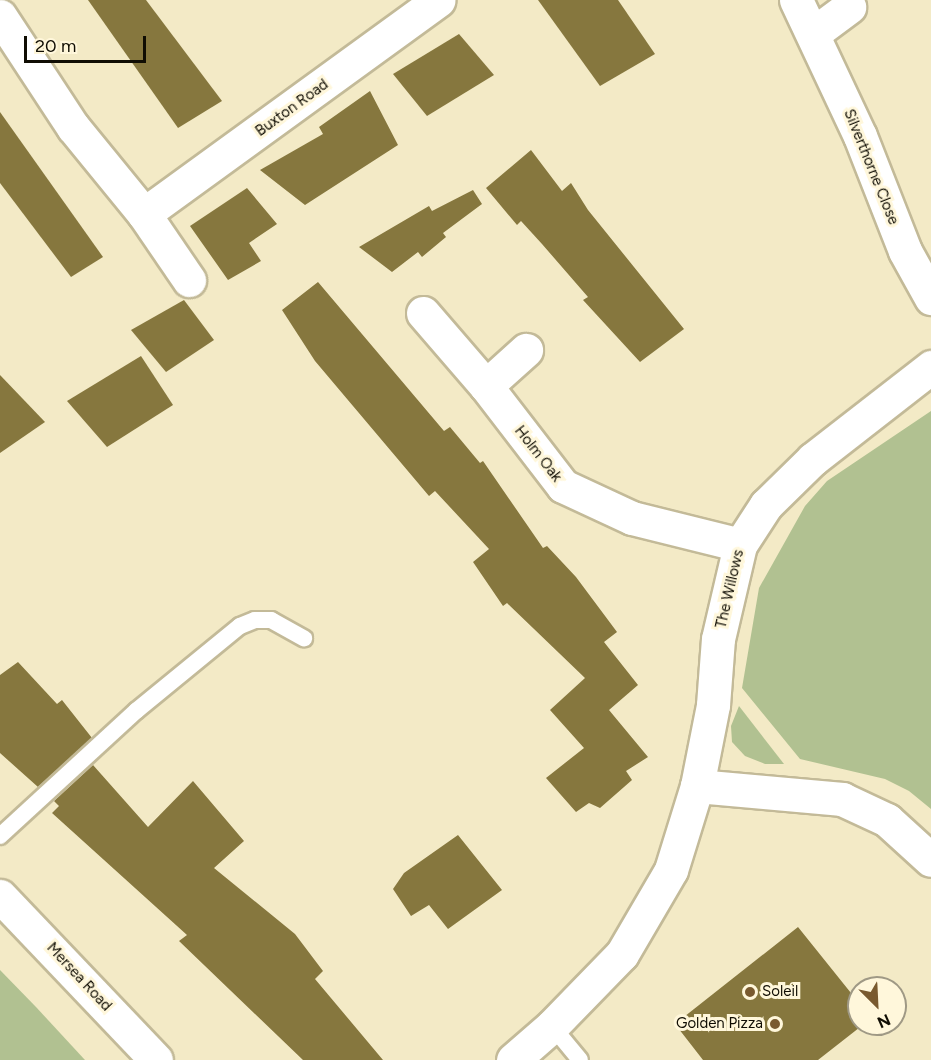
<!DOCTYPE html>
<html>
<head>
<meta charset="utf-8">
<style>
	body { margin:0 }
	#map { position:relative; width:931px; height:1060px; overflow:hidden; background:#f3eac6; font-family:Figtree,sans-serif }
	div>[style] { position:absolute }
	.green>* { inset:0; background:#b1c191 }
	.building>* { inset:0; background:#86773e }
	.roads { filter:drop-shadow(2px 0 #c3ba98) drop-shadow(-2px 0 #c3ba98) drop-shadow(0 2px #c3ba98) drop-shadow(0 -2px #c3ba98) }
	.service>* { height:16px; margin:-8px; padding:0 8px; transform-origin:8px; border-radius:8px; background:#fff }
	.minor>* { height:33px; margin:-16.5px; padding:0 16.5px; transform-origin:16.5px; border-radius:16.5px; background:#fff }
	.secondary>* { height:33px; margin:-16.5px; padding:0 16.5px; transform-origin:16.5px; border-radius:16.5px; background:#fff }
	.dots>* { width:16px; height:16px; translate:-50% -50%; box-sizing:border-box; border:3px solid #fff7db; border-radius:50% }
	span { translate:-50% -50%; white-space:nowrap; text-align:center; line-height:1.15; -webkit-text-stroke:6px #fff7db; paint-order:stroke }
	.street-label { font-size:15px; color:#100d03 }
	.poi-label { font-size:15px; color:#100d03 }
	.left { translate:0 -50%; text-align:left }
	.right { translate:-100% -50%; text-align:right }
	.north { position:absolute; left:847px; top:976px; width:60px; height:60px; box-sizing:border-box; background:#fff7db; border:2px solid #9f9985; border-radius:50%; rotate:156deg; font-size:16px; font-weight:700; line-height:24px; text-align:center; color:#100d03 }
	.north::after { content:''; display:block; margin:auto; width:21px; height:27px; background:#795a2f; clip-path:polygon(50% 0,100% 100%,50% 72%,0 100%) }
	.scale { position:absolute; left:24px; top:36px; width:122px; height:27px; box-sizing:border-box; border:3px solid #100d03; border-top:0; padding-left:8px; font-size:18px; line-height:21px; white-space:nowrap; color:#100d03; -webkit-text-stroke:4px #fff7db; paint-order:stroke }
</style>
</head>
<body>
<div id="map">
	<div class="green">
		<i style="clip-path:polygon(931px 411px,931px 809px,909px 791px,885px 779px,800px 759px,742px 688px,759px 588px,805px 506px,827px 481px)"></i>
		<i style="clip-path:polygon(739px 706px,784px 764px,765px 764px,745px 756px,732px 742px,731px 726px)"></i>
		<i style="clip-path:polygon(0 970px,36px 1007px,85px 1060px,0 1060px)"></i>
	</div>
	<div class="building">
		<i style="clip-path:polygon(88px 0,146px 0,222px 101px,178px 128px)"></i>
		<i style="clip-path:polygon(538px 0,618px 0,655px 54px,600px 86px)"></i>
		<i style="clip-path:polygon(459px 34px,494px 75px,427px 116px,393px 74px)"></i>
		<i style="clip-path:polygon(370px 91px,398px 145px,305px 205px,260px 170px,323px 134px,319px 127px)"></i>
		<i style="clip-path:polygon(0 112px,103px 257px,71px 277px,0 183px)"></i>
		<i style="clip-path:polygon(531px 150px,562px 191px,571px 183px,588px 210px,684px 329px,640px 362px,583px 300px,588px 297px,542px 244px,521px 221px,517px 225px,486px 188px)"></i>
		<i style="clip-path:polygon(247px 188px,277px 224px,249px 243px,261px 261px,228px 280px,190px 226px)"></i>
		<i style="clip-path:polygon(473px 190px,482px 204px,443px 233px,446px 237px,422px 257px,418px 252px,392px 272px,359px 247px,429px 206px,432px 211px)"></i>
		<i style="clip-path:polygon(318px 282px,444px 431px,450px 427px,480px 463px,483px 461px,543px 548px,547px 546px,576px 577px,617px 632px,604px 642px,638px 685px,609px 710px,648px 757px,626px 771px,632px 780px,600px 808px,589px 803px,576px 812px,546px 778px,584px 748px,550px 710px,585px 678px,507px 603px,503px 606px,473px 562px,489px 549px,435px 491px,429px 496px,315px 361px,282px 310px)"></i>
		<i style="clip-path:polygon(184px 300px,214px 340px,166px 372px,131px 330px)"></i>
		<i style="clip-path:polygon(141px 356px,173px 405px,107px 447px,67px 401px)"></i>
		<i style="clip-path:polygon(0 375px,45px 422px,0 453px)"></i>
		<i style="clip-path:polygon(18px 662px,57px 704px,62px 700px,92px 738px,38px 787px,0 753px,0 675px)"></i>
		<i style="clip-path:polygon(93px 765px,148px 827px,193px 781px,244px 841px,214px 868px,295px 934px,323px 971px,315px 979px,383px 1060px,303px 1060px,179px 941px,187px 935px,52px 813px,59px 806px,54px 801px)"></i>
		<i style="clip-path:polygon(458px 835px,502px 890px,448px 929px,429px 905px,411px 916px,393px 889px,404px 873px)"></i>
		<i style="clip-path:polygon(798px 927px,859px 1003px,859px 1024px,864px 1024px,818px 1060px,703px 1060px,675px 1024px)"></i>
	</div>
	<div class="roads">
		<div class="service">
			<i style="left:0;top:836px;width:185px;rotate:-42.6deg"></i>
			<i style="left:136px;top:711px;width:134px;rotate:-39.3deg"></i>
			<i style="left:240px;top:626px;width:16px;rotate:-22deg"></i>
			<i style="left:255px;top:620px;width:16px"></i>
			<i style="left:271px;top:620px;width:38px;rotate:29deg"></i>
			<i style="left:552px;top:1026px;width:44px;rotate:50.5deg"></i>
		</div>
		<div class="minor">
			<i style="left:796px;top:0;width:150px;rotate:64.8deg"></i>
			<i style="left:860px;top:136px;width:123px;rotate:68.6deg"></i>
			<i style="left:905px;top:251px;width:54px;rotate:61deg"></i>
			<i style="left:0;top:16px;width:133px;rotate:56.7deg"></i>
			<i style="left:73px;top:127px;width:112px;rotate:50.8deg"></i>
			<i style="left:144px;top:214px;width:364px;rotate:-36deg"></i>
			<i style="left:814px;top:33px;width:44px;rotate:-36.6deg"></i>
			<i style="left:144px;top:214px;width:80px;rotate:55.7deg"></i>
			<i style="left:423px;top:313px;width:96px;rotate:49.2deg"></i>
			<i style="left:486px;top:386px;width:126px;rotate:52.4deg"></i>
			<i style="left:563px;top:486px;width:76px;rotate:24.9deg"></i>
			<i style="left:632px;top:518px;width:111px;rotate:14deg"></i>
			<i style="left:486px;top:386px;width:54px;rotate:-42deg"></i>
			<i style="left:697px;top:786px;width:146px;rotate:5.1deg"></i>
			<i style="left:842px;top:799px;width:50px;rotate:25deg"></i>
			<i style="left:887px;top:820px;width:59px;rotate:42.3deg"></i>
			<i style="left:513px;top:1060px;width:52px;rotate:-41.1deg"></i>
			<i style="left:552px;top:1026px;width:100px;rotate:-45.8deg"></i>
			<i style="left:622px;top:954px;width:97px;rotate:-59.7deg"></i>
			<i style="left:671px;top:870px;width:88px;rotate:-72.8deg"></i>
			<i style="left:697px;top:786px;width:83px;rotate:-78.8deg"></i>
			<i style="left:713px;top:705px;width:66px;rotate:-85.7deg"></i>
			<i style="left:718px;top:639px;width:97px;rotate:-76.8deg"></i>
			<i style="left:740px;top:545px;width:48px;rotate:-57deg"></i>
			<i style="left:766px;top:505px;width:66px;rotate:-44.4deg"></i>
			<i style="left:813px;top:459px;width:150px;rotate:-37.9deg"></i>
		</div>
		<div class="secondary">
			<i style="left:0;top:896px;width:226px;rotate:46.4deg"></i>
		</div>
	</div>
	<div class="dots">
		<i style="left:750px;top:992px;background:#795a2f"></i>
		<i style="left:775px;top:1024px;background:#795a2f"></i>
	</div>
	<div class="street-label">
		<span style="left:292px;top:108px;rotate:-36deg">Buxton Road</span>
		<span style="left:871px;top:167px;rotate:68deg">Silverthorne Close</span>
		<span style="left:538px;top:454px;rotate:52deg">Holm Oak</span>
		<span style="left:730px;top:589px;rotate:-77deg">The Willows</span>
		<span style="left:79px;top:977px;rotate:47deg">Mersea Road</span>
	</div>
	<div class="poi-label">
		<span class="left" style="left:762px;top:992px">Soleil</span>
		<span class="right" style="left:763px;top:1024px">Golden Pizza</span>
	</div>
	<div class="north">N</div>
	<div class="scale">20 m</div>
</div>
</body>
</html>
